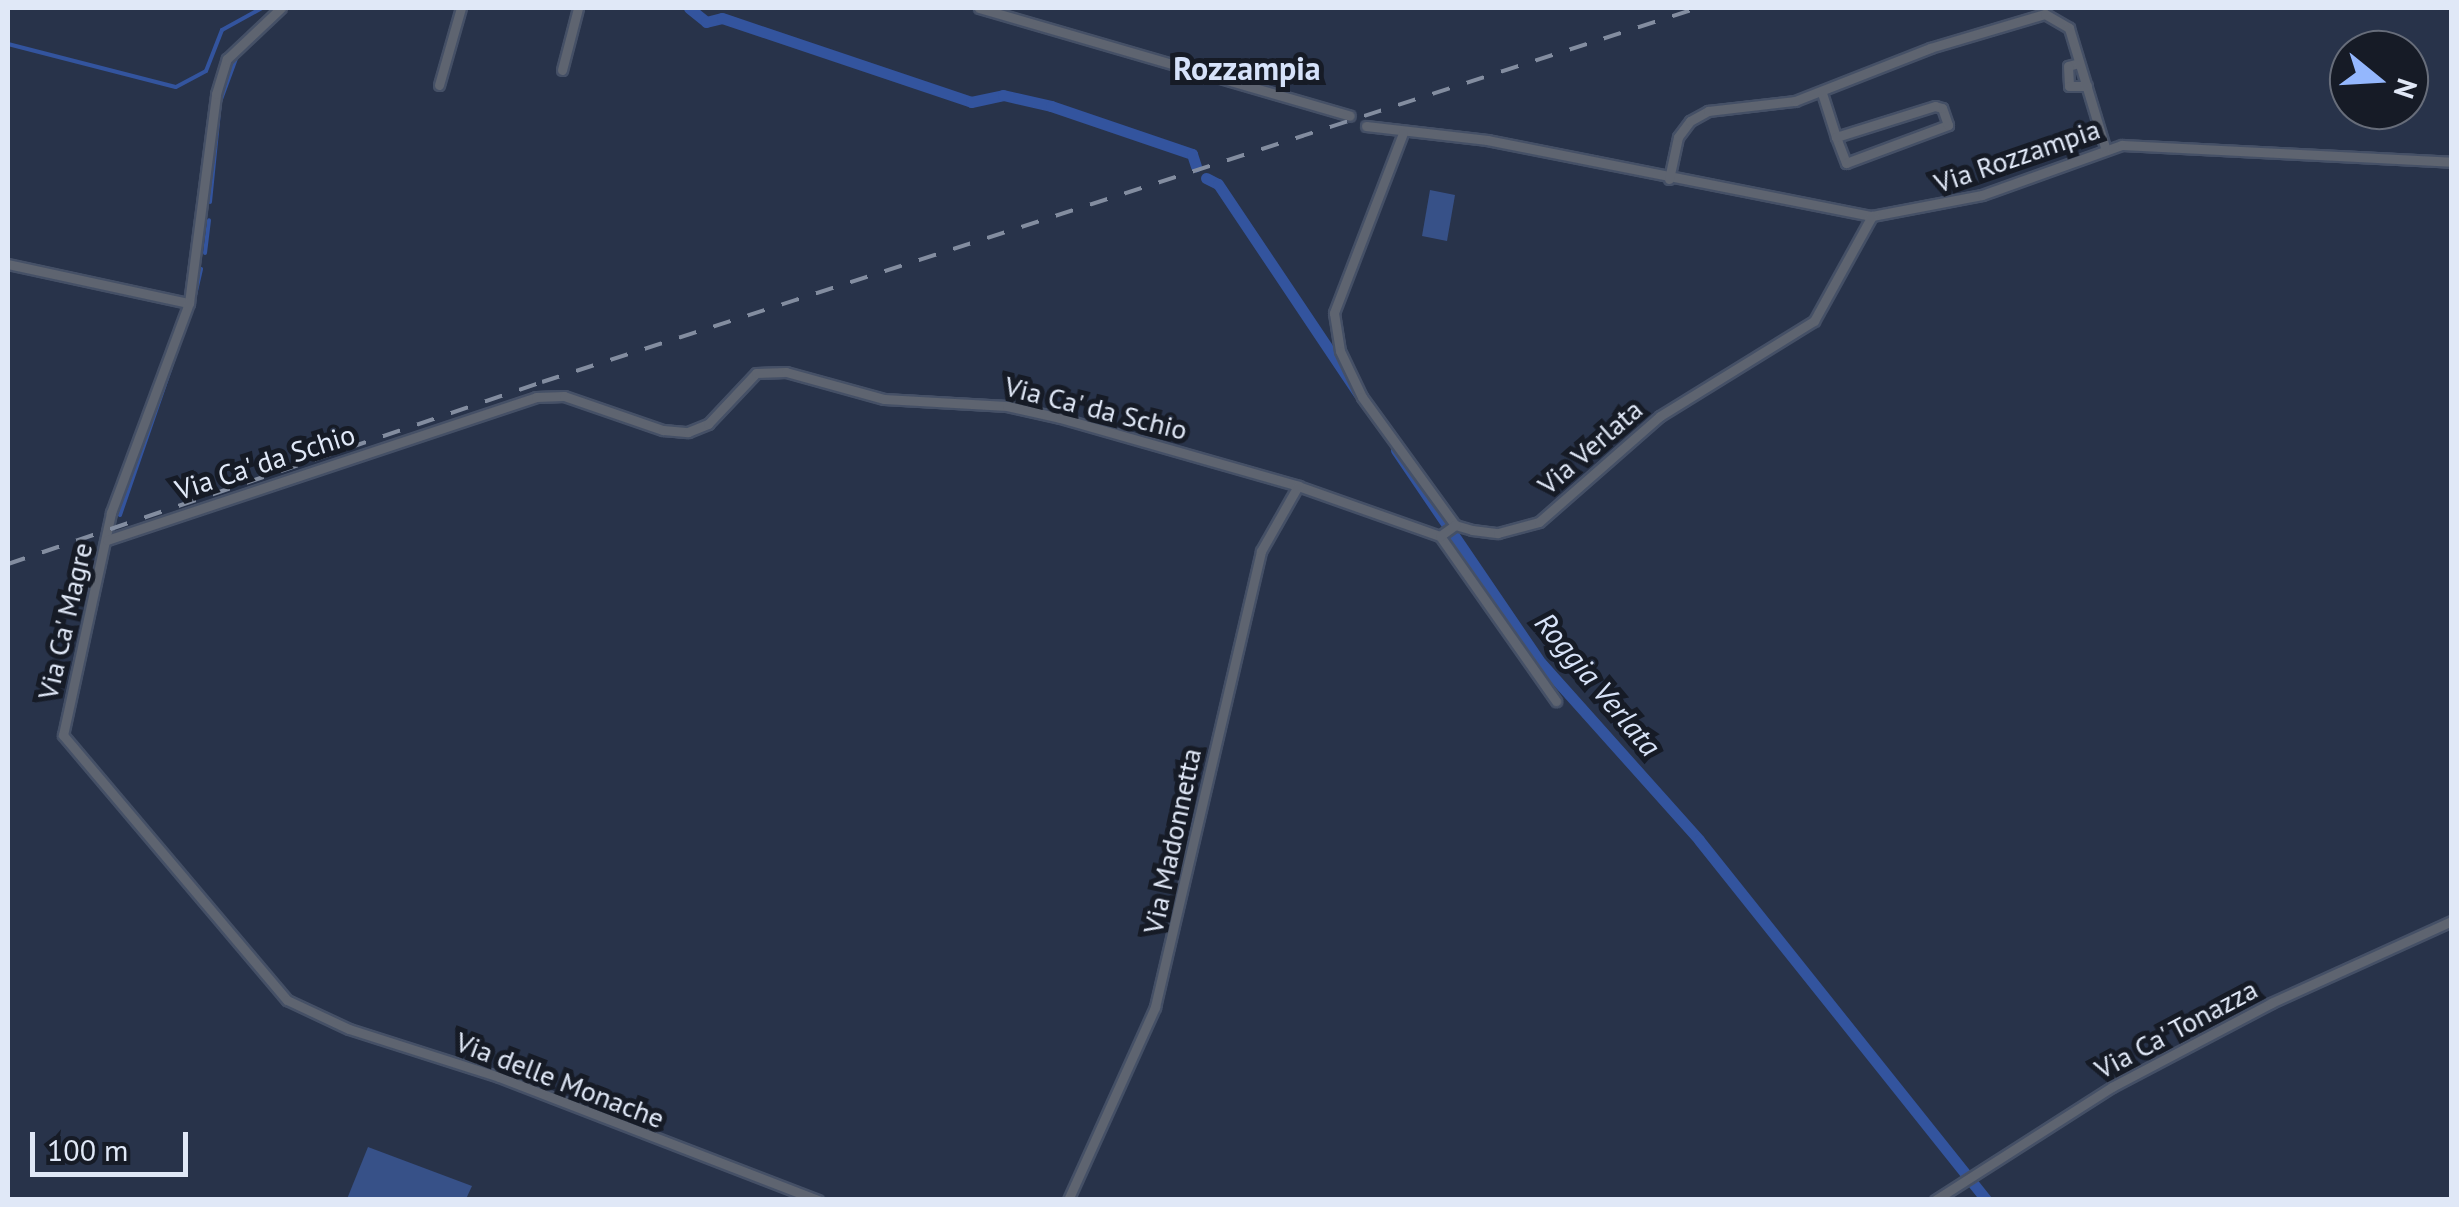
<!DOCTYPE html>
<html>
<head>
<meta charset="utf-8">
<style>
	body { margin:0 }
	#map { position:relative; width:2459px; height:1207px; overflow:hidden; background:#28334a; font-family:"PT Sans",sans-serif }
	div>[style] { position:absolute }
	.green>* { inset:0; background:#375188 }
	.stream>* { height:4px; margin:-2px; padding:0 2px; transform-origin:2px; border-radius:2px; background:#33549e }
	.canal>* { height:11px; margin:-5.5px; padding:0 5.5px; transform-origin:5.5px; border-radius:5.5px; background:#33549e }
	.roads { filter:drop-shadow(2px 0 #455066) drop-shadow(-2px 0 #455066) drop-shadow(0 2px #455066) drop-shadow(0 -2px #455066) }
	.minor>* { height:9px; margin:-4.5px; padding:0 4.5px; transform-origin:4.5px; border-radius:4.5px; background:#5e6470 }
	.rail>* { height:4px; margin-top:-2px; transform-origin:0; background:repeating-linear-gradient(90deg,#838da0 0 18px,transparent 0 36px) }
	span { translate:-50% -50%; white-space:nowrap; text-align:center; line-height:1.15; -webkit-text-stroke:10px #161b26; paint-order:stroke }
	.street-label { font-size:28px; color:#e0e8f7 }
	.water-label { font-size:30px; color:#d8e3f8; font-style:italic }
	.quarter-label { font-size:32px; color:#d6e2fa; font-weight:700 }
	.frame { position:absolute; inset:0; border:10px solid #e0e8f7; pointer-events:none }
	.north { position:absolute; left:2329px; top:30px; width:100px; height:100px; box-sizing:border-box; background:#161b26; border:2px solid #676d7a; border-radius:50%; rotate:108deg; font-size:28px; font-weight:700; line-height:40px; text-align:center; color:#e0e8f7 }
	.north::after { content:''; display:block; margin:auto; width:35px; height:45px; background:#94b7fd; clip-path:polygon(50% 0,100% 100%,50% 72%,0 100%) }
	.scale { position:absolute; left:30px; top:1132px; width:158px; height:45px; box-sizing:border-box; border:5px solid #e0e8f7; border-top:0; padding-left:12px; font-size:30px; line-height:35px; white-space:nowrap; color:#e0e8f7; -webkit-text-stroke:8px #161b26; paint-order:stroke }
</style>
</head>
<body>
<div id="map">
	<div class="green">
		<i style="clip-path:polygon(1430px 190px,1455px 195px,1447px 241px,1422px 236px)"></i>
		<i style="clip-path:polygon(368px 1147px,472px 1186px,466px 1199px,347px 1199px)"></i>
	</div>
	<div class="stream">
		<i style="left:8px;top:44px;width:173px;rotate:14.4deg"></i>
		<i style="left:176px;top:87px;width:34px;rotate:-28deg"></i>
		<i style="left:206px;top:71px;width:44px;rotate:-68.7deg"></i>
		<i style="left:222px;top:30px;width:46px;rotate:-28.8deg"></i>
		<i style="left:210px;top:202px;width:100px;rotate:-84.3deg"></i>
		<i style="left:220px;top:102px;width:52px;rotate:-69.8deg"></i>
		<i style="left:205px;top:253px;width:33px;rotate:-83deg"></i>
		<i style="left:193px;top:304px;width:36px;rotate:-77deg"></i>
		<i style="left:120px;top:515px;width:209px;rotate:-71deg"></i>
	</div>
	<div class="canal">
		<i style="left:689px;top:8px;width:22px;rotate:39deg"></i>
		<i style="left:706px;top:22px;width:16px;rotate:-14deg"></i>
		<i style="left:722px;top:18px;width:263px;rotate:18.6deg"></i>
		<i style="left:971px;top:102px;width:33px;rotate:-12deg"></i>
		<i style="left:1003px;top:95px;width:49px;rotate:12.9deg"></i>
		<i style="left:1051px;top:106px;width:149px;rotate:18.8deg"></i>
		<i style="left:1192px;top:154px;width:13px;rotate:72deg"></i>
		<i style="left:1206px;top:178px;width:13px;rotate:27deg"></i>
		<i style="left:1218px;top:184px;width:252px;rotate:56.2deg"></i>
		<i style="left:1396px;top:450px;width:258px;rotate:55.8deg"></i>
		<i style="left:1541px;top:663px;width:237px;rotate:48.2deg"></i>
		<i style="left:1699px;top:840px;width:460px;rotate:51.4deg"></i>
	</div>
	<div class="roads">
		<div class="minor">
			<i style="left:979px;top:8px;width:386px;rotate:16.2deg"></i>
			<i style="left:2079px;top:63px;width:11px;rotate:165deg"></i>
			<i style="left:2068px;top:66px;width:20px;rotate:87deg"></i>
			<i style="left:2069px;top:86px;width:18px"></i>
			<i style="left:562px;top:70px;width:64px;rotate:-75.5deg"></i>
			<i style="left:439px;top:85px;width:80px;rotate:-74.1deg"></i>
			<i style="left:1822px;top:93px;width:46px;rotate:72.3deg"></i>
			<i style="left:1836px;top:137px;width:28px;rotate:69deg"></i>
			<i style="left:1846px;top:163px;width:109px;rotate:-20.4deg"></i>
			<i style="left:1948px;top:125px;width:18px;rotate:-109deg"></i>
			<i style="left:1942px;top:108px;width:7px;rotate:-164deg"></i>
			<i style="left:1935px;top:106px;width:104px;rotate:162.6deg"></i>
			<i style="left:1366px;top:126px;width:122px;rotate:6.6deg"></i>
			<i style="left:1487px;top:140px;width:392px;rotate:11.2deg"></i>
			<i style="left:1872px;top:216px;width:112px;rotate:-10.8deg"></i>
			<i style="left:1982px;top:195px;width:149px;rotate:-19.7deg"></i>
			<i style="left:2122px;top:145px;width:330px;rotate:2.9deg"></i>
			<i style="left:1403px;top:133px;width:193px;rotate:111deg"></i>
			<i style="left:1334px;top:313px;width:38px;rotate:81deg"></i>
			<i style="left:1340px;top:351px;width:51px;rotate:64.4deg"></i>
			<i style="left:1362px;top:397px;width:158px;rotate:54deg"></i>
			<i style="left:1455px;top:525px;width:18px;rotate:16deg"></i>
			<i style="left:1472px;top:530px;width:26px;rotate:7deg"></i>
			<i style="left:1498px;top:533px;width:42px;rotate:-15deg"></i>
			<i style="left:1539px;top:522px;width:161px;rotate:-41.2deg"></i>
			<i style="left:1660px;top:416px;width:181px;rotate:-31.7deg"></i>
			<i style="left:1814px;top:321px;width:120px;rotate:-61.1deg"></i>
			<i style="left:1669px;top:179px;width:43px;rotate:-77.9deg"></i>
			<i style="left:1678px;top:137px;width:20px;rotate:-53deg"></i>
			<i style="left:1690px;top:121px;width:21px;rotate:-29deg"></i>
			<i style="left:1708px;top:111px;width:88px;rotate:-6.6deg"></i>
			<i style="left:1795px;top:101px;width:145px;rotate:-21.4deg"></i>
			<i style="left:1930px;top:48px;width:120px;rotate:-16.5deg"></i>
			<i style="left:2045px;top:14px;width:28px;rotate:30deg"></i>
			<i style="left:2069px;top:28px;width:124px;rotate:73.2deg"></i>
			<i style="left:8px;top:264px;width:185px;rotate:12.2deg"></i>
			<i style="left:189px;top:303px;width:211px;rotate:-82.6deg"></i>
			<i style="left:216px;top:94px;width:37px;rotate:-73deg"></i>
			<i style="left:227px;top:59px;width:74px;rotate:-43.4deg"></i>
			<i style="left:189px;top:303px;width:224px;rotate:110.4deg"></i>
			<i style="left:111px;top:513px;width:227px;rotate:102.2deg"></i>
			<i style="left:63px;top:735px;width:347px;rotate:49.8deg"></i>
			<i style="left:287px;top:1000px;width:68px;rotate:25.1deg"></i>
			<i style="left:349px;top:1029px;width:157px;rotate:17.7deg"></i>
			<i style="left:499px;top:1077px;width:342px;rotate:21.1deg"></i>
			<i style="left:1440px;top:536px;width:202px;rotate:54.9deg"></i>
			<i style="left:107px;top:540px;width:452px;rotate:-18.4deg"></i>
			<i style="left:536px;top:397px;width:28px;rotate:-2deg"></i>
			<i style="left:564px;top:396px;width:105px;rotate:19deg"></i>
			<i style="left:663px;top:430px;width:25px;rotate:5deg"></i>
			<i style="left:688px;top:432px;width:22px;rotate:-22deg"></i>
			<i style="left:708px;top:424px;width:70px;rotate:-46.7deg"></i>
			<i style="left:756px;top:373px;width:30px;rotate:-2deg"></i>
			<i style="left:786px;top:372px;width:102px;rotate:15.4deg"></i>
			<i style="left:884px;top:399px;width:123px;rotate:3.3deg"></i>
			<i style="left:1007px;top:406px;width:54px;rotate:12.8deg"></i>
			<i style="left:1060px;top:418px;width:248px;rotate:15.9deg"></i>
			<i style="left:1298px;top:486px;width:151px;rotate:19.4deg"></i>
			<i style="left:1440px;top:536px;width:19px;rotate:-36deg"></i>
			<i style="left:1068px;top:1200px;width:212px;rotate:-65.7deg"></i>
			<i style="left:1155px;top:1007px;width:468px;rotate:-76.9deg"></i>
			<i style="left:1261px;top:551px;width:75px;rotate:-60.4deg"></i>
			<i style="left:1935px;top:1200px;width:210px;rotate:-32.6deg"></i>
			<i style="left:2112px;top:1087px;width:180px;rotate:-27.8deg"></i>
			<i style="left:2271px;top:1003px;width:199px;rotate:-24.4deg"></i>
		</div>
	</div>
	<div class="rail">
		<i style="left:8px;top:564px;width:564px;rotate:-18.82deg"></i>
		<i style="left:542px;top:382px;width:1215px;rotate:-17.93deg"></i>
	</div>
	<div class="street-label">
		<span style="left:2017px;top:156px;rotate:-19deg">Via Rozzampia</span>
		<span style="left:1096px;top:408px;rotate:14deg">Via Ca' da Schio</span>
		<span style="left:1590px;top:447px;rotate:-41deg">Via Verlata</span>
		<span style="left:265px;top:462px;rotate:-18deg">Via Ca' da Schio</span>
		<span style="left:65px;top:621px;rotate:-77deg">Via Ca' Magre</span>
		<span style="left:1172px;top:841px;rotate:-78deg">Via Madonnetta</span>
		<span style="left:2176px;top:1029px;rotate:-28deg">Via Ca' Tonazza</span>
		<span style="left:560px;top:1080px;rotate:21deg">Via delle Monache</span>
	</div>
	<div class="water-label">
		<span style="left:1598px;top:684px;rotate:50deg">Roggia Verlata</span>
	</div>
	<div class="quarter-label">
		<span style="left:1247px;top:68px">Rozzampia</span>
	</div>
	<div class="frame"></div>
	<div class="north">N</div>
	<div class="scale">100 m</div>
</div>
</body>
</html>
